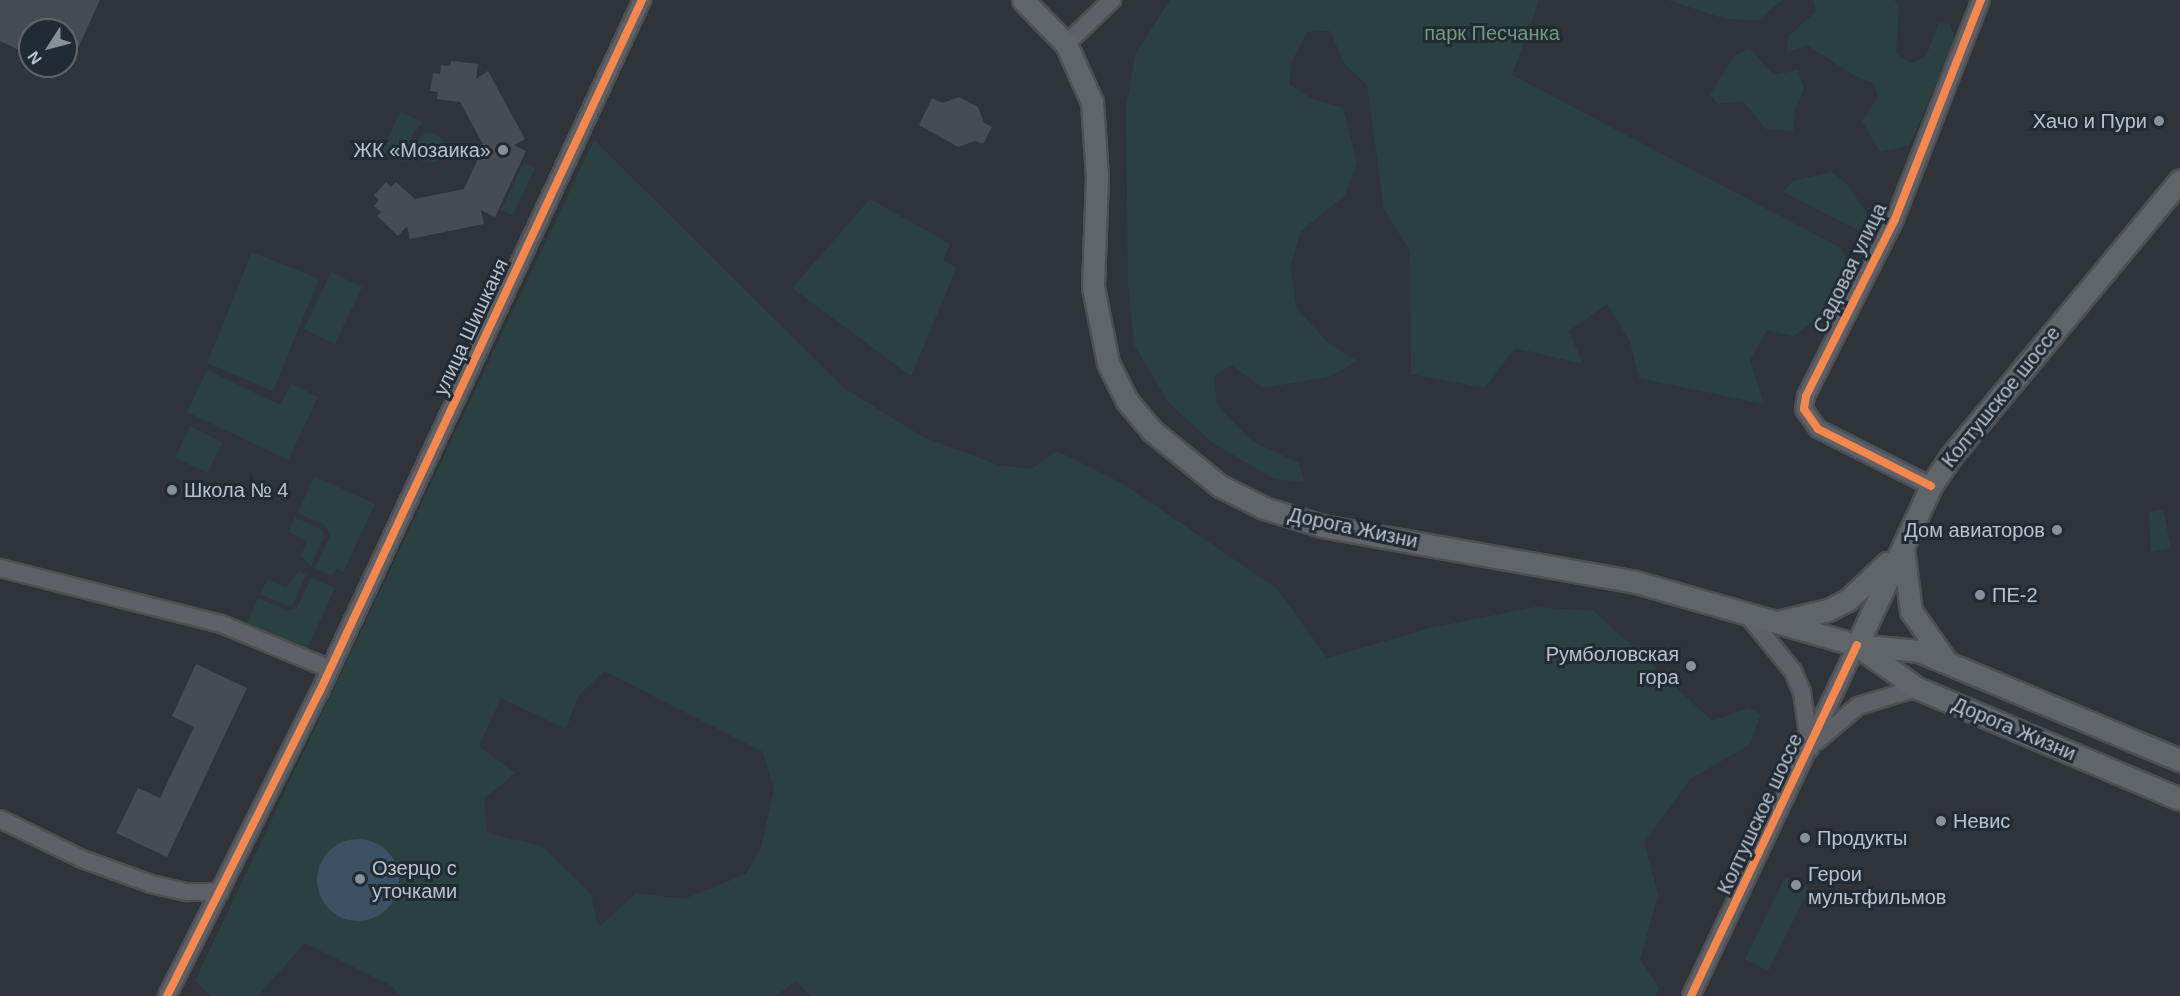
<!DOCTYPE html>
<html>
<head>
<meta charset="utf-8">
<style>
	body { margin:0 }
	#map { position:relative; width:2180px; height:996px; overflow:hidden; background:#2e343a; font-family:Arial,sans-serif }
	div>[style] { position:absolute }
	.green>* { inset:0; background:#2b4141 }
	.round { border-radius:50% }
	.water>* { inset:0; background:#3d5164 }
	.building>* { inset:0; background:#474c52 }
	.roads { filter:drop-shadow(2px 0 #4c5055) drop-shadow(-2px 0 #4c5055) drop-shadow(0 2px #4c5055) drop-shadow(0 -2px #4c5055) }
	.minor>* { height:16px; margin:-8px; padding:0 8px; transform-origin:8px; border-radius:8px; background:#5e6268 }
	.major>* { height:21px; margin:-10.5px; padding:0 10.5px; transform-origin:10.5px; border-radius:10.5px; background:#60656a }
	.cycleway>* { height:8px; margin:-4px; padding:0 4px; transform-origin:4px; border-radius:4px; background:#f5874c }
	.dots>* { width:16px; height:16px; translate:-50% -50%; box-sizing:border-box; border:3px solid #212b36; border-radius:50% }
	span { translate:-50% -50%; white-space:nowrap; text-align:center; line-height:1.15; -webkit-text-stroke:6px #212b36; paint-order:stroke }
	.park-label { font-size:20px; color:#719a76 }
	.poi-label { font-size:20px; color:#b9c1ca }
	.right { translate:-100% -50%; text-align:right }
	.left { translate:0 -50%; text-align:left }
	.street-label { font-size:20px; color:#b9c1ca }
	.north { position:absolute; left:18px; top:18px; width:60px; height:60px; box-sizing:border-box; background:#212b36; border:2px solid #5e6771; border-radius:50%; rotate:234deg; font-size:16px; font-weight:700; line-height:24px; text-align:center; color:#b9c1ca }
	.north::after { content:''; display:block; margin:auto; width:21px; height:27px; background:#889098; clip-path:polygon(50% 0,100% 100%,50% 72%,0 100%) }
</style>
</head>
<body>
<div id="map">
	<div class="green">
		<i style="clip-path:polygon(1170px 0,1539px 0,1512px 75px,1841px 248px,1852px 267px,1828px 311px,1793px 336px,1767px 330px,1750px 360px,1764px 404px,1639px 378px,1630px 341px,1607px 304px,1569px 331px,1583px 364px,1515px 348px,1485px 388px,1411px 374px,1410px 251px,1384px 209px,1367px 85px,1344px 63px,1330px 31px,1307px 32px,1291px 63px,1289px 84px,1312px 99px,1343px 108px,1357px 163px,1345px 195px,1301px 231px,1290px 266px,1297px 309px,1327px 342px,1357px 361px,1329px 377px,1263px 388px,1231px 365px,1214px 376px,1217px 405px,1253px 442px,1299px 463px,1304px 482px,1274px 479px,1213px 443px,1168px 402px,1134px 344px,1128px 284px,1126px 108px,1135px 55px)"></i>
		<i style="clip-path:polygon(1668px 0,1782px 0,1758px 20px,1725px 19px)"></i>
		<i style="clip-path:polygon(1813px 0,1894px 0,1899px 5px,1896px 54px,1911px 63px,1926px 56px,1939px 23px,1950px 24px,1955px 39px,1910px 145px,1880px 152px,1862px 121px,1878px 97px,1874px 83px,1855px 76px,1807px 45px,1787px 53px,1788px 37px,1816px 11px)"></i>
		<i style="clip-path:polygon(1750px 49px,1774px 75px,1798px 70px,1804px 89px,1795px 109px,1793px 131px,1766px 129px,1743px 101px,1718px 104px,1710px 94px,1735px 55px)"></i>
		<i style="clip-path:polygon(400px 112px,423px 122px,412px 134px,404px 162px,382px 151px)"></i>
		<i class="round" style="left:415px;top:133px;width:30px;height:30px"></i>
		<i style="clip-path:polygon(evenodd,594px 140px,844px 388px,923px 437px,998px 465px,1031px 469px,1057px 451px,1125px 485px,1277px 589px,1327px 658px,1430px 628px,1535px 607px,1594px 611px,1712px 721px,1748px 708px,1761px 714px,1749px 745px,1690px 779px,1644px 843px,1658px 894px,1640px 960px,1659px 988px,1656px 996px,811px 996px,796px 981px,776px 996px,401px 996px,392px 986px,305px 943px,260px 993px,262px 996px,211px 996px,195px 981px,594px 140px,604px 671px,763px 752px,774px 789px,761px 848px,746px 874px,684px 899px,636px 893px,598px 928px,591px 894px,542px 846px,487px 833px,484px 799px,515px 773px,479px 746px,501px 698px,566px 729px,578px 696px,604px 671px)"></i>
		<i style="clip-path:polygon(524px 162px,535px 168px,513px 215px,501px 210px)"></i>
		<i style="clip-path:polygon(1832px 172px,1847px 184px,1868px 215px,1869px 227px,1862px 232px,1783px 192px,1793px 181px)"></i>
		<i style="clip-path:polygon(870px 199px,950px 244px,943px 261px,957px 267px,911px 376px,792px 288px)"></i>
		<i style="clip-path:polygon(252px 252px,319px 279px,273px 391px,207px 363px)"></i>
		<i style="clip-path:polygon(331px 272px,362px 287px,335px 344px,304px 329px)"></i>
		<i style="clip-path:polygon(207px 370px,280px 405px,291px 384px,318px 397px,288px 460px,187px 412px)"></i>
		<i style="clip-path:polygon(190px 426px,222px 442px,208px 473px,175px 458px)"></i>
		<i style="clip-path:polygon(314px 476px,375px 504px,343px 572px,336px 569px,332px 576px,315px 568px,330px 536px,326px 526px,298px 513px)"></i>
		<i style="clip-path:polygon(2163px 509px,2171px 548px,2151px 552px,2149px 512px)"></i>
		<i style="clip-path:polygon(295px 517px,322px 530px,324px 536px,311px 566px,301px 556px,307px 541px,289px 532px)"></i>
		<i style="clip-path:polygon(299px 571px,306px 575px,293px 604px,287px 606px,260px 594px,267px 579px,286px 588px)"></i>
		<i style="clip-path:polygon(311px 577px,335px 588px,307px 649px,246px 626px,258px 598px,287px 611px,297px 608px)"></i>
		<i style="clip-path:polygon(1785px 877px,1809px 889px,1768px 971px,1745px 959px)"></i>
	</div>
	<div class="water">
		<i class="round" style="left:317px;top:839px;width:82px;height:82px"></i>
	</div>
	<div class="building">
		<i style="clip-path:polygon(0 0,100px 0,66px 74px,66px 30px,30px 30px,30px 55px,0 41px)"></i>
		<i style="clip-path:polygon(451px 61px,478px 64px,476px 79px,488px 71px,525px 139px,514px 145px,526px 151px,495px 217px,481px 210px,484px 224px,410px 239px,407px 226px,398px 236px,377px 216px,381px 212px,374px 206px,379px 200px,374px 195px,386px 182px,391px 187px,396px 182px,415px 199px,464px 189px,484px 146px,460px 102px,437px 99px,438px 92px,430px 91px,433px 73px,440px 74px,441px 65px,450px 66px)"></i>
		<i style="clip-path:polygon(959px 97px,978px 107px,984px 123px,992px 127px,983px 144px,975px 141px,958px 147px,919px 125px,932px 98px,943px 103px)"></i>
		<i style="clip-path:polygon(196px 664px,247px 688px,167px 857px,116px 833px,138px 788px,160px 798px,194px 727px,172px 716px)"></i>
	</div>
	<div class="roads">
		<div class="minor">
			<i style="left:1066px;top:44px;width:64px;rotate:-43.7deg"></i>
			<i style="left:1931px;top:486px;width:127px;rotate:-153.2deg"></i>
			<i style="left:1818px;top:429px;width:24px;rotate:-125deg"></i>
			<i style="left:1804px;top:409px;width:13px;rotate:-81deg"></i>
			<i style="left:1806px;top:396px;width:198px;rotate:-63.3deg"></i>
			<i style="left:1895px;top:219px;width:235px;rotate:-68.6deg"></i>
			<i style="left:0;top:568px;width:228px;rotate:14.2deg"></i>
			<i style="left:221px;top:624px;width:118px;rotate:22.4deg"></i>
			<i style="left:1745px;top:612px;width:76px;rotate:50.9deg"></i>
			<i style="left:1793px;top:671px;width:23px;rotate:67deg"></i>
			<i style="left:1802px;top:692px;width:57px;rotate:81.9deg"></i>
			<i style="left:1817px;top:741px;width:54px;rotate:-40.5deg"></i>
			<i style="left:1858px;top:706px;width:62px;rotate:-17deg"></i>
			<i style="left:0;top:819px;width:91px;rotate:26deg"></i>
			<i style="left:82px;top:859px;width:73px;rotate:19.9deg"></i>
			<i style="left:151px;top:884px;width:37px;rotate:13deg"></i>
			<i style="left:187px;top:892px;width:33px"></i>
			<i style="left:167px;top:996px;width:339px;rotate:-63.4deg"></i>
			<i style="left:319px;top:693px;width:765px;rotate:-65.01deg"></i>
			<i style="left:1691px;top:996px;width:388px;rotate:-64.7deg"></i>
		</div>
		<div class="major">
			<i style="left:1023px;top:0;width:62px;rotate:45.7deg"></i>
			<i style="left:1066px;top:44px;width:64px;rotate:65.9deg"></i>
			<i style="left:1092px;top:102px;width:75px;rotate:86.2deg"></i>
			<i style="left:1097px;top:177px;width:110px;rotate:92.1deg"></i>
			<i style="left:1093px;top:287px;width:77px;rotate:78.8deg"></i>
			<i style="left:1108px;top:363px;width:42px;rotate:63.4deg"></i>
			<i style="left:1127px;top:401px;width:38px;rotate:50deg"></i>
			<i style="left:1151px;top:430px;width:89px;rotate:39.1deg"></i>
			<i style="left:1220px;top:486px;width:49px;rotate:26.6deg"></i>
			<i style="left:1264px;top:508px;width:61px;rotate:17.2deg"></i>
			<i style="left:1322px;top:526px;width:315px;rotate:10.1deg"></i>
			<i style="left:1632px;top:581px;width:234px;rotate:15.9deg"></i>
			<i style="left:1857px;top:645px;width:62px;rotate:5.5deg"></i>
			<i style="left:1919px;top:651px;width:283px;rotate:22.7deg"></i>
			<i style="left:1903px;top:548px;width:64px;rotate:82.8deg"></i>
			<i style="left:1911px;top:611px;width:61px;rotate:55deg"></i>
			<i style="left:1781px;top:621px;width:48px;rotate:-13.2deg"></i>
			<i style="left:1828px;top:610px;width:22px;rotate:-27deg"></i>
			<i style="left:1848px;top:600px;width:54px;rotate:-43.5deg"></i>
			<i style="left:1857px;top:645px;width:175px;rotate:-65deg"></i>
			<i style="left:1931px;top:486px;width:37px;rotate:-56deg"></i>
			<i style="left:1952px;top:455px;width:357px;rotate:-50.3deg"></i>
			<i style="left:1859px;top:647px;width:71px;rotate:35.3deg"></i>
			<i style="left:1917px;top:688px;width:285px;rotate:22.9deg"></i>
		</div>
	</div>
	<div class="cycleway">
		<i style="left:1931px;top:486px;width:127px;rotate:-153.2deg"></i>
		<i style="left:1818px;top:429px;width:24px;rotate:-125deg"></i>
		<i style="left:1804px;top:409px;width:13px;rotate:-81deg"></i>
		<i style="left:1806px;top:396px;width:198px;rotate:-63.3deg"></i>
		<i style="left:1895px;top:219px;width:235px;rotate:-68.6deg"></i>
		<i style="left:167px;top:996px;width:339px;rotate:-63.4deg"></i>
		<i style="left:319px;top:693px;width:765px;rotate:-65.01deg"></i>
		<i style="left:1691px;top:996px;width:388px;rotate:-64.7deg"></i>
	</div>
	<div class="dots">
		<i style="left:2159px;top:121px;background:#889098"></i>
		<i style="left:503px;top:150px;background:#889098"></i>
		<i style="left:172px;top:490px;background:#889098"></i>
		<i style="left:2057px;top:530px;background:#889098"></i>
		<i style="left:1980px;top:595px;background:#889098"></i>
		<i style="left:1691px;top:666px;background:#889098"></i>
		<i style="left:1941px;top:821px;background:#889098"></i>
		<i style="left:1805px;top:838px;background:#889098"></i>
		<i style="left:360px;top:879px;background:#889098"></i>
		<i style="left:1796px;top:885px;background:#889098"></i>
	</div>
	<div class="park-label">
		<span style="left:1492px;top:33px">парк Песчанка</span>
	</div>
	<div class="poi-label">
		<span class="right" style="left:2147px;top:121px">Хачо и Пури</span>
		<span class="right" style="left:491px;top:150px">ЖК «Мозаика»</span>
		<span class="left" style="left:184px;top:490px">Школа № 4</span>
		<span class="right" style="left:2045px;top:530px">Дом авиаторов</span>
		<span class="left" style="left:1992px;top:595px">ПЕ-2</span>
		<span class="right" style="left:1679px;top:666px">Румболовская<br>гора</span>
		<span class="left" style="left:1953px;top:821px">Невис</span>
		<span class="left" style="left:1817px;top:838px">Продукты</span>
		<span class="left" style="left:372px;top:880px">Озерцо с<br>уточками</span>
		<span class="left" style="left:1808px;top:886px">Герои<br>мультфильмов</span>
	</div>
	<div class="street-label">
		<span style="left:1850px;top:268px;rotate:-64deg">Садовая улица</span>
		<span style="left:471px;top:327px;rotate:-65deg">улица Шишканя</span>
		<span style="left:2001px;top:397px;rotate:-51deg">Колтушское шоссе</span>
		<span style="left:1353px;top:528px;rotate:12deg">Дорога Жизни</span>
		<span style="left:2014px;top:729px;rotate:23deg">Дорога Жизни</span>
		<span style="left:1760px;top:814px;rotate:-65deg">Колтушское шоссе</span>
	</div>
	<div class="north">N</div>
</div>
</body>
</html>
